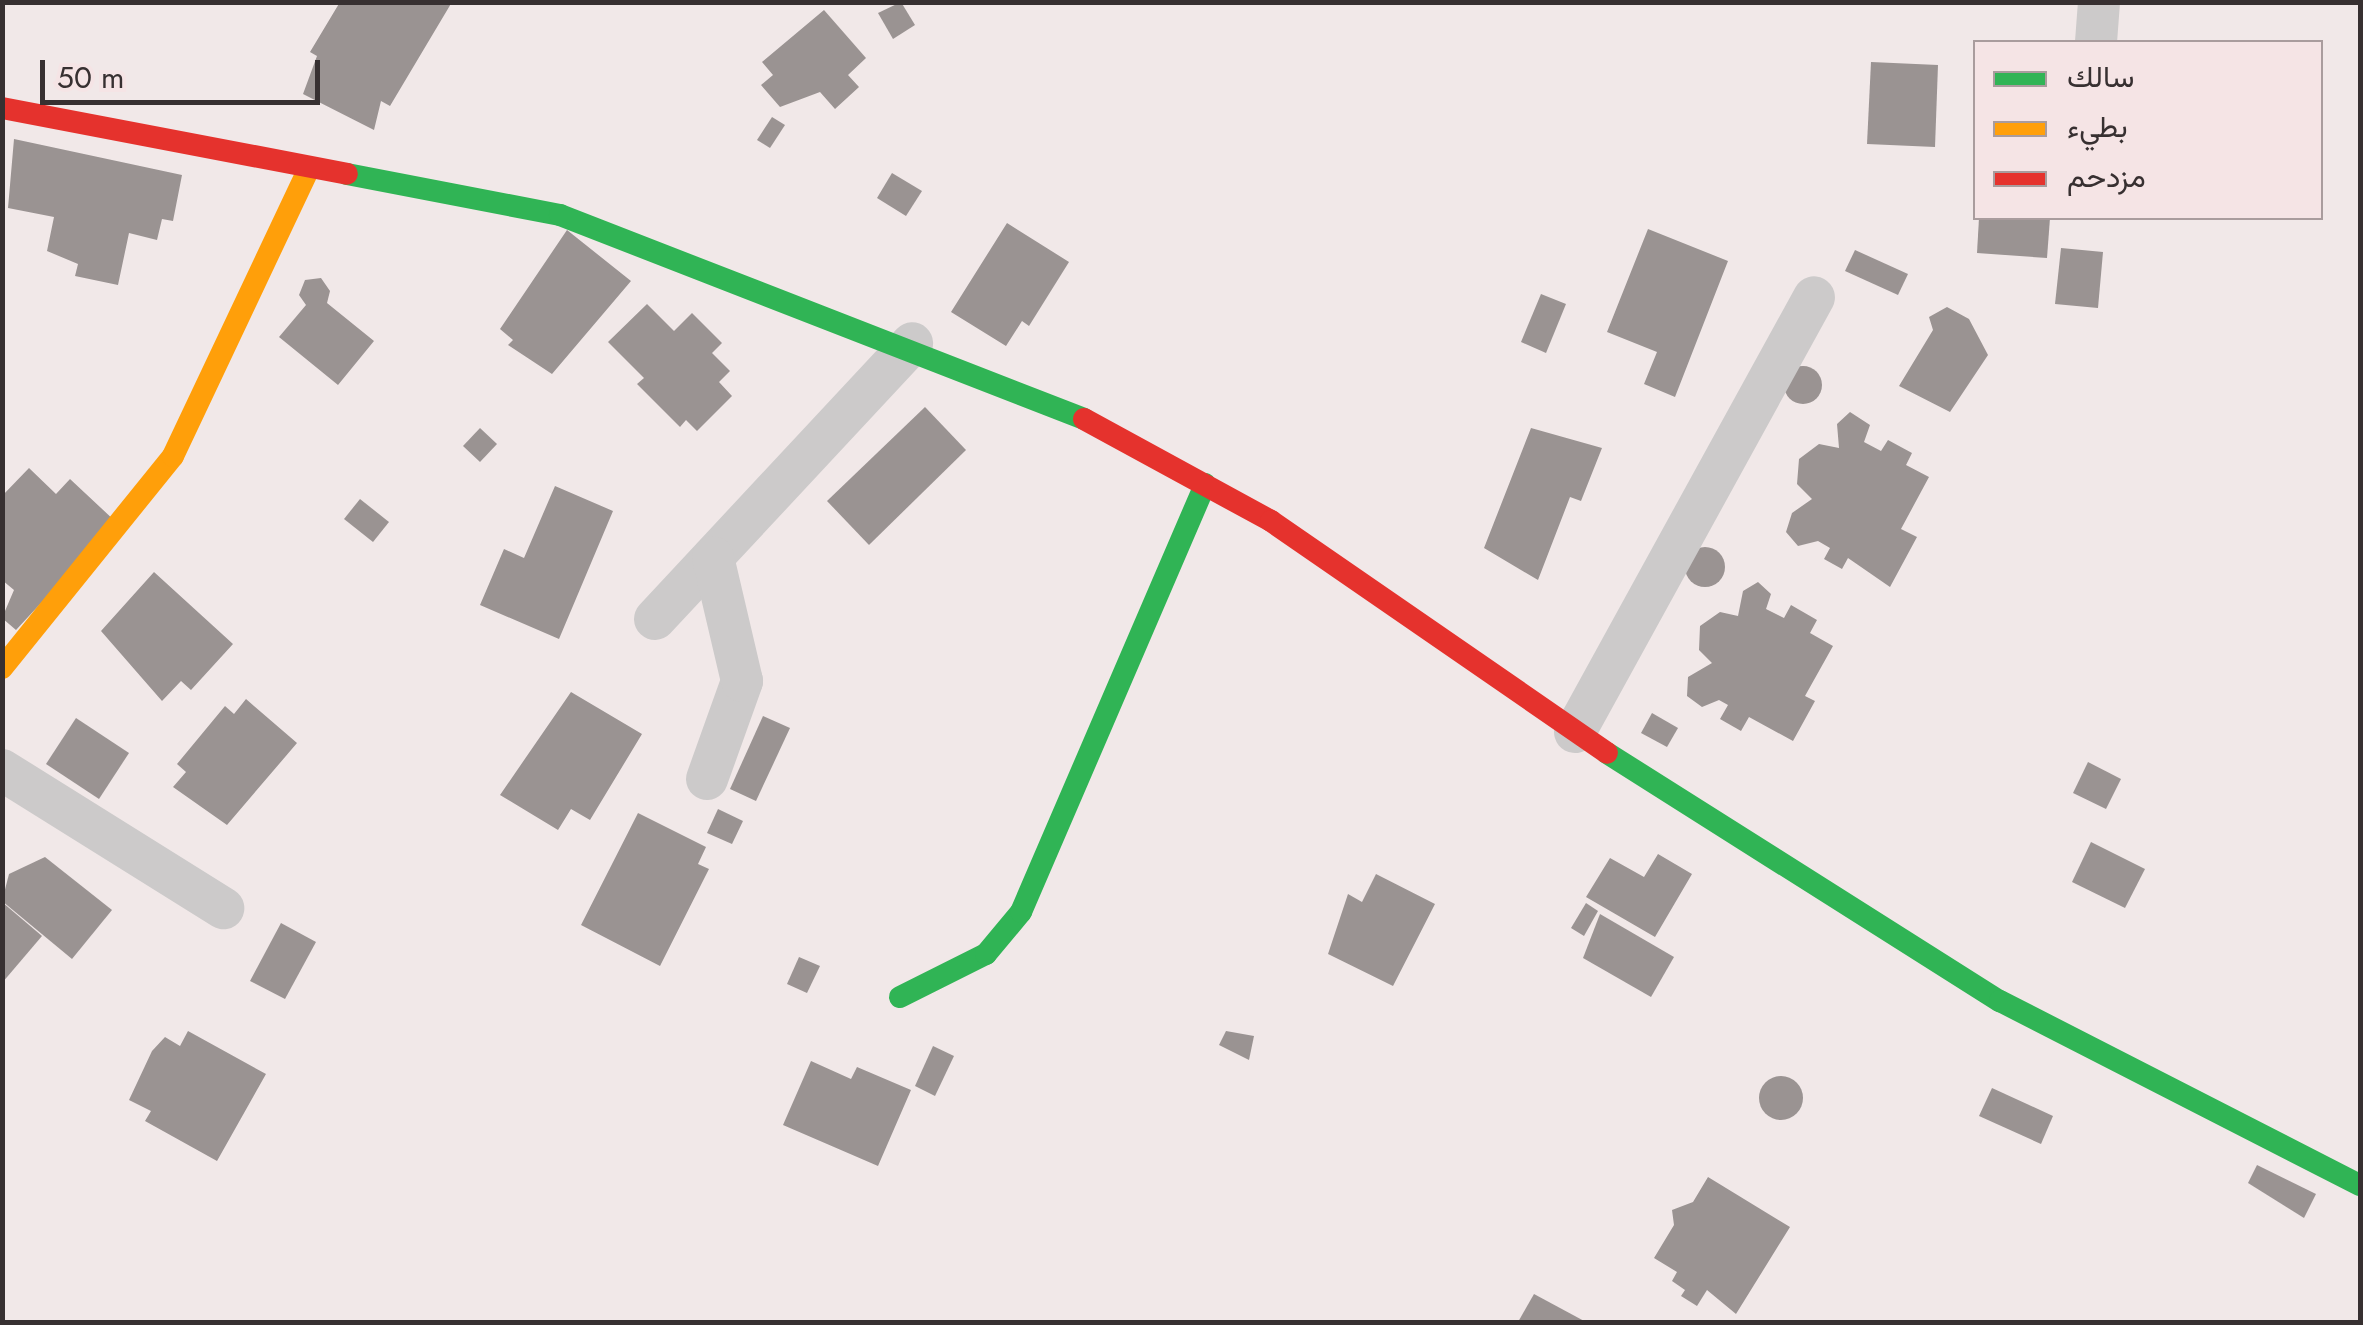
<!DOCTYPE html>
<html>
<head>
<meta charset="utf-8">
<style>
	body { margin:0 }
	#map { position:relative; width:2363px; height:1325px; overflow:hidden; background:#f1e8e8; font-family:Jost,Vazirmatn,sans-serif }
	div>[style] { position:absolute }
	.building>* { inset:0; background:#9a9392 }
	.round { border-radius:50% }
	.street>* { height:42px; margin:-21px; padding:0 21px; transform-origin:21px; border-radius:21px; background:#cccaca }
	.fast>* { height:22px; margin:-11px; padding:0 11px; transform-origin:11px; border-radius:11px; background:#30b455 }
	.slow>* { height:22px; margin:-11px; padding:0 11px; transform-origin:11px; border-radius:11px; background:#ff9f0a }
	.jam>* { height:22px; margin:-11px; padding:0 11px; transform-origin:11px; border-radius:11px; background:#e5322d }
	span { translate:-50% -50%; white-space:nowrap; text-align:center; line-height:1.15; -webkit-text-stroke:10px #f5e4e5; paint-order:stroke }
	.frame { position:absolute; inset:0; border:5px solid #373031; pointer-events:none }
	.legend { position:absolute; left:1973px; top:40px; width:350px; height:180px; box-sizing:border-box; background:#f5e4e5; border:2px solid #a99c9d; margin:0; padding:12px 18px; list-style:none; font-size:30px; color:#373031 }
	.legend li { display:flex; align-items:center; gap:20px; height:50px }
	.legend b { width:50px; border:2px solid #a99c9d }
	.scale { position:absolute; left:40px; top:60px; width:280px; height:45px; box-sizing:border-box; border:5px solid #373031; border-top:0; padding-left:12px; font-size:30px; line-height:35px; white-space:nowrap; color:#373031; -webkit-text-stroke:8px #f5e4e5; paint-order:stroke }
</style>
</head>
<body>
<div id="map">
	<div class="building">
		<i style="clip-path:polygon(340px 2px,452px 2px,390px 106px,381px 101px,374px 130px,303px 94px,317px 56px,310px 52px)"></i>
		<i style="clip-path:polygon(901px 2px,915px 25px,893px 39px,878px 13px)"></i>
		<i style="clip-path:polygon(824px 10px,866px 58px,848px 75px,859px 87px,835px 109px,820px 92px,780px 107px,761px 85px,773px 75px,762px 62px)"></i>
		<i style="clip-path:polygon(1871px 62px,1938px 65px,1935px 147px,1867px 144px)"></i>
		<i style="clip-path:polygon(772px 117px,785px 125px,770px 148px,757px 140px)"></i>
		<i style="clip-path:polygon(14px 139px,182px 175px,173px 221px,162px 219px,157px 240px,129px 233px,118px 285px,75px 276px,78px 264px,47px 251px,54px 217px,8px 208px)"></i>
		<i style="clip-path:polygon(892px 173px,922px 191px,906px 216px,877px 198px)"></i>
		<i style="clip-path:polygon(1979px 218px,2050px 218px,2047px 258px,1977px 253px)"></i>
		<i style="clip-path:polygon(1007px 223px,1069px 262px,1029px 326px,1022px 321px,1006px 346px,951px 312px)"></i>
		<i style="clip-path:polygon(1648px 229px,1728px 261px,1675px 397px,1644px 384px,1657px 352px,1607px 332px)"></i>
		<i style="clip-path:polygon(567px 230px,631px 281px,552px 374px,508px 345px,513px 340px,500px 329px)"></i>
		<i style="clip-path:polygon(2061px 248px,2103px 252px,2098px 308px,2055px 304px)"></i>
		<i style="clip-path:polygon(1855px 250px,1908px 274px,1898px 295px,1845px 271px)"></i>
		<i style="clip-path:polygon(321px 278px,330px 291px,327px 303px,374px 341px,338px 385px,279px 337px,306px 305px,299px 295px,305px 280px)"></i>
		<i style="clip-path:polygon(1541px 294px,1566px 304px,1546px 353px,1521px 342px)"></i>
		<i style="clip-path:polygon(647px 304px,674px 331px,692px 313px,722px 343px,712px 353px,730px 371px,719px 382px,732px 396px,697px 431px,686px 420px,680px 427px,637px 384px,644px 378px,608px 342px)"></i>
		<i style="clip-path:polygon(1947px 307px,1969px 319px,1988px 355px,1950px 412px,1899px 386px,1933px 330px,1929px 317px)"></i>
		<i class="round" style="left:1784px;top:366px;width:38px;height:38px"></i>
		<i style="clip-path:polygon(925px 407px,966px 450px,869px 545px,827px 501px)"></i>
		<i style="clip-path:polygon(1850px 412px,1870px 425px,1864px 442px,1881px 451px,1888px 440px,1912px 453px,1906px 465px,1929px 477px,1901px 529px,1917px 537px,1890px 587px,1848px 558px,1842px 569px,1824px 559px,1830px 548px,1818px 541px,1798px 546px,1786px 532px,1792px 513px,1812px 499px,1797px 484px,1799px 459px,1819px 444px,1839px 448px,1837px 424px)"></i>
		<i style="clip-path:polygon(480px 428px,497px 444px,480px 462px,463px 446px)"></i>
		<i style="clip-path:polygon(1531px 428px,1602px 448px,1581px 501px,1570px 497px,1538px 580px,1484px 548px)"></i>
		<i style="clip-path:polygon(29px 468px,56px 494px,70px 479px,116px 522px,16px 630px,2px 618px,14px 590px,2px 580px,2px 496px)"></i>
		<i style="clip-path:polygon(555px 486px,613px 511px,559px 639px,480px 605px,504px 549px,524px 558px)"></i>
		<i style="clip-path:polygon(360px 499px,389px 522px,373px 542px,344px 519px)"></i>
		<i class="round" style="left:1685px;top:547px;width:40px;height:40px"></i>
		<i style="clip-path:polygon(154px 572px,233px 644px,191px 690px,181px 681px,162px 701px,101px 631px)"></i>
		<i style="clip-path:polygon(1758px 582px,1771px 594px,1766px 609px,1784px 618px,1791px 605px,1817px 620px,1810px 633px,1833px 646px,1805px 696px,1815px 701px,1793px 741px,1749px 717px,1741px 731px,1720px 719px,1728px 705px,1719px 700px,1702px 707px,1687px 696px,1688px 677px,1712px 663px,1699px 650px,1700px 626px,1720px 612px,1738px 616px,1743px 591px)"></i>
		<i style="clip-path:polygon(571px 692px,642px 734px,590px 820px,571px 809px,558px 830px,500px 795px)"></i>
		<i style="clip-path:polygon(246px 699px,297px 743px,227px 825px,173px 787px,186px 772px,177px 764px,225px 706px,234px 714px)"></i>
		<i style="clip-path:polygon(1652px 713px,1678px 728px,1667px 747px,1641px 733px)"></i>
		<i style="clip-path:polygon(763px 716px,790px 728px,756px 801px,730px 789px)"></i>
		<i style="clip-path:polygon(76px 718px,129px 753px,99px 799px,46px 764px)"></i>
		<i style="clip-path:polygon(2088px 762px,2121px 779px,2106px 809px,2073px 793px)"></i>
		<i style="clip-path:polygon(718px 809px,743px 821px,732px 844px,707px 833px)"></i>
		<i style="clip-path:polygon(638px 813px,706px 847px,698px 864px,709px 869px,660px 966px,581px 925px)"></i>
		<i style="clip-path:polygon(2091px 842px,2145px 869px,2125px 908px,2072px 882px)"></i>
		<i style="clip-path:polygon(1658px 854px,1692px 874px,1655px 937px,1586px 897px,1610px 858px,1644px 877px)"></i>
		<i style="clip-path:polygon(45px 857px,112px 910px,72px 959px,2px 901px,9px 874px)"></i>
		<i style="clip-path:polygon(1376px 874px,1435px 904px,1393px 986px,1328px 954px,1348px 894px,1362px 902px)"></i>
		<i style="clip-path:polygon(2px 902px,42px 936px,2px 983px)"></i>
		<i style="clip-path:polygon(1586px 903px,1598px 911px,1584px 936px,1571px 928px)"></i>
		<i style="clip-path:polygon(1600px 914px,1674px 957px,1651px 997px,1583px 958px)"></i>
		<i style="clip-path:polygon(281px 923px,316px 942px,285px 999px,250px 981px)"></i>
		<i style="clip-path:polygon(799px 957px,820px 966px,807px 993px,787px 984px)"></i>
		<i style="clip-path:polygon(188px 1031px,266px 1074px,217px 1161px,145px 1121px,151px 1111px,129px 1100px,152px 1051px,165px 1037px,180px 1046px)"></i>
		<i style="clip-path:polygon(1226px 1031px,1254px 1036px,1249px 1060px,1219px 1045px)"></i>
		<i style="clip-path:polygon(933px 1046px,954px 1056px,935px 1096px,915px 1086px)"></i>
		<i style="clip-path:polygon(811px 1061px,851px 1079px,857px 1067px,911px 1090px,878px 1166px,783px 1125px)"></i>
		<i class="round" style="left:1759px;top:1076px;width:44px;height:44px"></i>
		<i style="clip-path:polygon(1992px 1088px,2053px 1116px,2041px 1144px,1979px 1116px)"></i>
		<i style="clip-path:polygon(2257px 1165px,2316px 1194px,2304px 1218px,2248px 1183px)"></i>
		<i style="clip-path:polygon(1708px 1177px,1790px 1227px,1736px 1314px,1707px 1290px,1697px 1306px,1681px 1296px,1685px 1290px,1672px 1281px,1677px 1272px,1654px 1258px,1674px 1225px,1672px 1210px,1693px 1202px)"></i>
		<i style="clip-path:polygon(1534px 1294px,1586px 1322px,1518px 1322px)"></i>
	</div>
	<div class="street">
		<i style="left:2096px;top:42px;width:40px;rotate:-85.7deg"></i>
		<i style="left:655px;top:619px;width:377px;rotate:-47deg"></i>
		<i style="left:1575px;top:732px;width:496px;rotate:-61.2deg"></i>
		<i style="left:2px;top:770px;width:261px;rotate:32deg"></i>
		<i style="left:707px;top:779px;width:104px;rotate:-70.3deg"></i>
		<i style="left:742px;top:681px;width:127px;rotate:-103.2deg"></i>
	</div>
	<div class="fast">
		<i style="left:347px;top:174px;width:217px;rotate:10.9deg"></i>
		<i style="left:560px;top:215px;width:562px;rotate:21.27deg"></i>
		<i style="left:1607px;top:753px;width:465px;rotate:32.3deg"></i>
		<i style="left:2000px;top:1001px;width:404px;rotate:27.1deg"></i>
		<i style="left:900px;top:997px;width:96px;rotate:-26.6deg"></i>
		<i style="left:986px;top:954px;width:55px;rotate:-50.2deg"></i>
		<i style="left:1021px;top:912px;width:466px;rotate:-66.7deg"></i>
	</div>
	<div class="slow">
		<i style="left:2px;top:668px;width:272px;rotate:-51.1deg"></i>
		<i style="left:173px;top:456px;width:318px;rotate:-64.7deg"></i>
	</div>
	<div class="jam">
		<i style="left:2px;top:108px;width:351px;rotate:10.8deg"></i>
		<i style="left:1084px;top:419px;width:213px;rotate:28.6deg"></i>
		<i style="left:1271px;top:521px;width:408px;rotate:34.6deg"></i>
	</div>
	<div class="frame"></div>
	<ul class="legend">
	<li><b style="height:12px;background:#30b455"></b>سالك</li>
	<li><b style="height:12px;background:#ff9f0a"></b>بطيء</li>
	<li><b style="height:12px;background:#e5322d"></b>مزدحم</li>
	</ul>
	<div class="scale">50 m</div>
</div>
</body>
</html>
